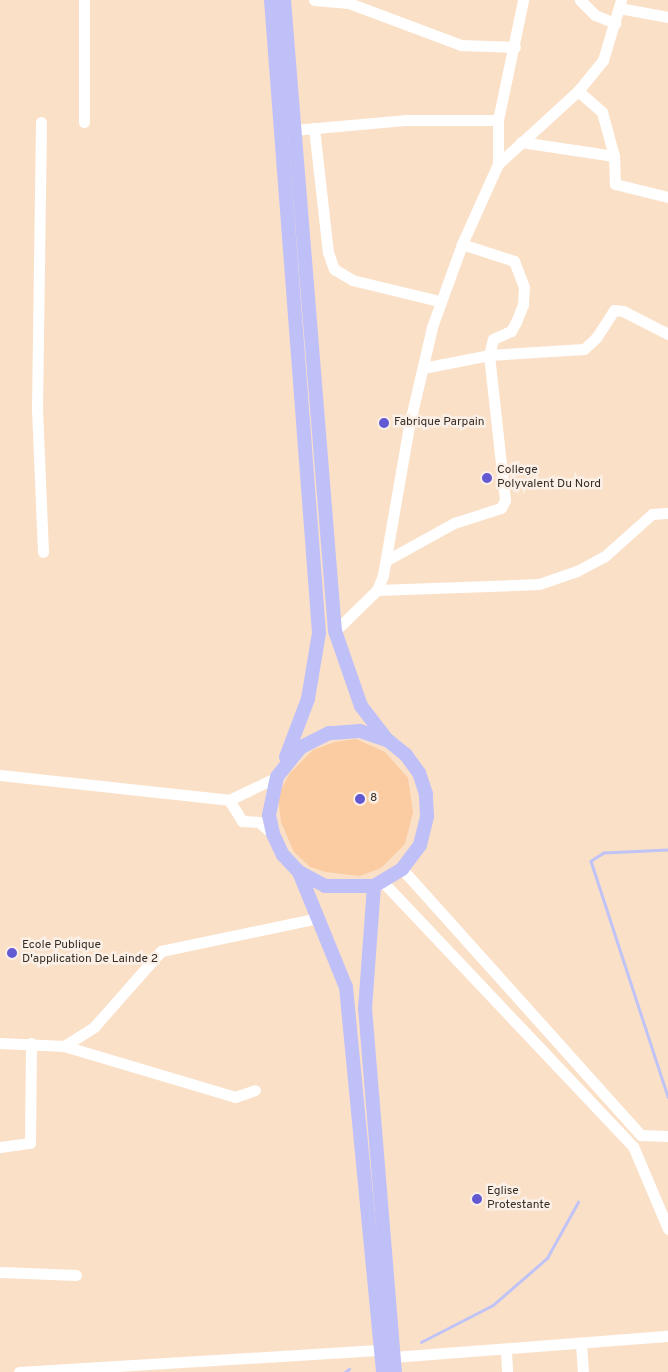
<!DOCTYPE html>
<html>
<head>
<meta charset="utf-8">
<style>
	body { margin:0 }
	#map { position:relative; width:668px; height:1372px; overflow:hidden; background:#fbe0c8; font-family:Overpass,sans-serif }
	div>[style] { position:absolute }
	.green>* { inset:0; background:#fbcba1 }
	.stream>* { height:2.5px; margin:-1.25px; padding:0 1.25px; transform-origin:1.25px; border-radius:1.25px; background:#c0c3f6 }
	.minor>* { height:11px; margin:-5.5px; padding:0 5.5px; transform-origin:5.5px; border-radius:5.5px; background:#fff }
	.major>* { height:14px; margin:-7px; padding:0 7px; transform-origin:7px; border-radius:7px; background:#c0c0f9 }
	.dots>* { width:14px; height:14px; translate:-50% -50%; box-sizing:border-box; border:2px solid #fbf0e7; border-radius:50% }
	span { translate:-50% -50%; white-space:nowrap; text-align:center; line-height:1.15; -webkit-text-stroke:5px #fbf0e7; paint-order:stroke }
	.poi-label { font-size:12px; color:#382e25 }
	.left { translate:0 -50%; text-align:left }
</style>
</head>
<body>
<div id="map">
	<div class="green">
		<i style="clip-path:polygon(356px 739px,385px 752px,408px 778px,413px 812px,405px 844px,381px 868px,360px 876px,326px 872px,310px 867px,294px 852px,281px 822px,278px 795px,290px 773px,313px 750px,335px 742px)"></i>
	</div>
	<div class="stream">
		<i style="left:668px;top:850px;width:64px;rotate:177.3deg"></i>
		<i style="left:604px;top:853px;width:15px;rotate:148deg"></i>
		<i style="left:591px;top:861px;width:248px;rotate:71.9deg"></i>
		<i style="left:421px;top:1342px;width:81px;rotate:-27.2deg"></i>
		<i style="left:493px;top:1305px;width:72px;rotate:-41deg"></i>
		<i style="left:547px;top:1258px;width:64px;rotate:-61deg"></i>
		<i style="left:345px;top:1372px;width:5px;rotate:-37deg"></i>
	</div>
	<div class="minor">
		<i style="left:84px;top:0;width:122px;rotate:90deg"></i>
		<i style="left:314px;top:0;width:35px;rotate:5deg"></i>
		<i style="left:349px;top:3px;width:120px;rotate:20.6deg"></i>
		<i style="left:461px;top:45px;width:54px;rotate:2.1deg"></i>
		<i style="left:580px;top:0;width:21px;rotate:45deg"></i>
		<i style="left:595px;top:15px;width:22px;rotate:22deg"></i>
		<i style="left:619px;top:8px;width:50px;rotate:10.4deg"></i>
		<i style="left:578px;top:91px;width:32px;rotate:41deg"></i>
		<i style="left:602px;top:112px;width:46px;rotate:74.7deg"></i>
		<i style="left:614px;top:156px;width:28px;rotate:88deg"></i>
		<i style="left:615px;top:184px;width:55px;rotate:13.8deg"></i>
		<i style="left:41px;top:122px;width:287px;rotate:90.8deg"></i>
		<i style="left:37px;top:409px;width:143px;rotate:87.6deg"></i>
		<i style="left:314px;top:128px;width:125px;rotate:83.6deg"></i>
		<i style="left:328px;top:252px;width:18px;rotate:71deg"></i>
		<i style="left:334px;top:269px;width:21px;rotate:31deg"></i>
		<i style="left:352px;top:280px;width:89px;rotate:13.6deg"></i>
		<i style="left:294px;top:130px;width:111px;rotate:-5.1deg"></i>
		<i style="left:405px;top:120px;width:93px"></i>
		<i style="left:521px;top:142px;width:94px;rotate:8.6deg"></i>
		<i style="left:498px;top:164px;width:108px;rotate:-42.4deg"></i>
		<i style="left:578px;top:91px;width:40px;rotate:-51deg"></i>
		<i style="left:603px;top:60px;width:63px;rotate:-73.3deg"></i>
		<i style="left:423px;top:368px;width:67px;rotate:-11.1deg"></i>
		<i style="left:489px;top:355px;width:95px;rotate:-3.6deg"></i>
		<i style="left:584px;top:349px;width:16px;rotate:-43deg"></i>
		<i style="left:596px;top:338px;width:33px;rotate:-57deg"></i>
		<i style="left:614px;top:310px;width:9px;rotate:6deg"></i>
		<i style="left:623px;top:311px;width:51px;rotate:27.1deg"></i>
		<i style="left:387px;top:560px;width:77px;rotate:-28.9deg"></i>
		<i style="left:454px;top:523px;width:49px;rotate:-17.7deg"></i>
		<i style="left:501px;top:508px;width:9px;rotate:-63deg"></i>
		<i style="left:505px;top:500px;width:146px;rotate:-96.3deg"></i>
		<i style="left:489px;top:355px;width:16px;rotate:-76deg"></i>
		<i style="left:493px;top:339px;width:20px;rotate:-24deg"></i>
		<i style="left:511px;top:331px;width:10px;rotate:-61deg"></i>
		<i style="left:516px;top:322px;width:18px;rotate:-68deg"></i>
		<i style="left:523px;top:305px;width:18px;rotate:-87deg"></i>
		<i style="left:524px;top:287px;width:28px;rotate:-111deg"></i>
		<i style="left:514px;top:261px;width:55px;rotate:-161.9deg"></i>
		<i style="left:377px;top:590px;width:162px;rotate:-2.1deg"></i>
		<i style="left:539px;top:584px;width:40px;rotate:-18.9deg"></i>
		<i style="left:577px;top:571px;width:32px;rotate:-28deg"></i>
		<i style="left:605px;top:556px;width:63px;rotate:-41.8deg"></i>
		<i style="left:652px;top:514px;width:16px;rotate:-4deg"></i>
		<i style="left:335px;top:631px;width:59px;rotate:-44.3deg"></i>
		<i style="left:377px;top:590px;width:16px;rotate:-68deg"></i>
		<i style="left:383px;top:575px;width:151px;rotate:-80.1deg"></i>
		<i style="left:409px;top:426px;width:102px;rotate:-76.9deg"></i>
		<i style="left:432px;top:327px;width:88px;rotate:-70.1deg"></i>
		<i style="left:462px;top:244px;width:88px;rotate:-65.8deg"></i>
		<i style="left:498px;top:164px;width:44px;rotate:-90deg"></i>
		<i style="left:498px;top:120px;width:123px;rotate:-78.2deg"></i>
		<i style="left:0;top:775px;width:230px;rotate:6.2deg"></i>
		<i style="left:229px;top:800px;width:53px;rotate:-25.6deg"></i>
		<i style="left:229px;top:800px;width:25px;rotate:58deg"></i>
		<i style="left:242px;top:821px;width:17px;rotate:3deg"></i>
		<i style="left:259px;top:822px;width:18px;rotate:41deg"></i>
		<i style="left:402px;top:869px;width:358px;rotate:48.1deg"></i>
		<i style="left:641px;top:1135px;width:27px;rotate:2deg"></i>
		<i style="left:383px;top:882px;width:364px;rotate:46.6deg"></i>
		<i style="left:633px;top:1146px;width:90px;rotate:67.1deg"></i>
		<i style="left:0;top:1043px;width:64px;rotate:2.7deg"></i>
		<i style="left:64px;top:1046px;width:36px;rotate:-32deg"></i>
		<i style="left:94px;top:1027px;width:101px;rotate:-48.6deg"></i>
		<i style="left:161px;top:951px;width:160px;rotate:-11.9deg"></i>
		<i style="left:64px;top:1046px;width:178px;rotate:16.6deg"></i>
		<i style="left:235px;top:1097px;width:21px;rotate:-19deg"></i>
		<i style="left:0;top:1147px;width:30px;rotate:-8deg"></i>
		<i style="left:30px;top:1143px;width:100px;rotate:-89.4deg"></i>
		<i style="left:0;top:1272px;width:76px;rotate:2.3deg"></i>
		<i style="left:581px;top:1344px;width:28px;rotate:86deg"></i>
		<i style="left:506px;top:1351px;width:21px;rotate:87deg"></i>
		<i style="left:393px;top:1357px;width:276px;rotate:-4.4deg"></i>
		<i style="left:19px;top:1372px;width:363px;rotate:-3.5deg"></i>
	</div>
	<div class="major">
		<i style="left:271px;top:0;width:635px;rotate:85.66deg"></i>
		<i style="left:319px;top:633px;width:67px;rotate:99.5deg"></i>
		<i style="left:308px;top:699px;width:62px;rotate:110.8deg"></i>
		<i style="left:284px;top:0;width:633px;rotate:85.38deg"></i>
		<i style="left:335px;top:631px;width:79px;rotate:70.9deg"></i>
		<i style="left:361px;top:706px;width:44px;rotate:52.4deg"></i>
		<i style="left:299px;top:872px;width:30px;rotate:28deg"></i>
		<i style="left:325px;top:886px;width:49px"></i>
		<i style="left:374px;top:886px;width:33px;rotate:-31deg"></i>
		<i style="left:402px;top:869px;width:30px;rotate:-53deg"></i>
		<i style="left:420px;top:845px;width:30px;rotate:-76deg"></i>
		<i style="left:427px;top:816px;width:22px;rotate:-93deg"></i>
		<i style="left:426px;top:794px;width:22px;rotate:-108deg"></i>
		<i style="left:419px;top:773px;width:22px;rotate:-126deg"></i>
		<i style="left:406px;top:755px;width:22px;rotate:-141deg"></i>
		<i style="left:389px;top:741px;width:31px;rotate:-161deg"></i>
		<i style="left:360px;top:731px;width:31px;rotate:176deg"></i>
		<i style="left:329px;top:733px;width:31px;rotate:153deg"></i>
		<i style="left:301px;top:747px;width:38px;rotate:129deg"></i>
		<i style="left:277px;top:777px;width:39px;rotate:102deg"></i>
		<i style="left:269px;top:815px;width:19px;rotate:78deg"></i>
		<i style="left:273px;top:834px;width:23px;rotate:65deg"></i>
		<i style="left:283px;top:855px;width:23px;rotate:47deg"></i>
		<i style="left:299px;top:872px;width:124px;rotate:67.8deg"></i>
		<i style="left:346px;top:987px;width:387px;rotate:84.5deg"></i>
		<i style="left:374px;top:886px;width:122px;rotate:94.2deg"></i>
		<i style="left:365px;top:1008px;width:365px;rotate:85.3deg"></i>
	</div>
	<div class="dots">
		<i style="left:384px;top:423px;background:#6359d2"></i>
		<i style="left:487px;top:478px;background:#6359d2"></i>
		<i style="left:360px;top:799px;background:#6359d2"></i>
		<i style="left:12px;top:953px;background:#6359d2"></i>
		<i style="left:477px;top:1199px;background:#6359d2"></i>
	</div>
	<div class="poi-label">
		<span class="left" style="left:394px;top:423px">Fabrique Parpain</span>
		<span class="left" style="left:497px;top:478px">College<br>Polyvalent Du Nord</span>
		<span class="left" style="left:370px;top:799px">8</span>
		<span class="left" style="left:22px;top:953px">Ecole Publique<br>D'application De Lainde 2</span>
		<span class="left" style="left:487px;top:1199px">Eglise<br>Protestante</span>
	</div>
</div>
</body>
</html>
